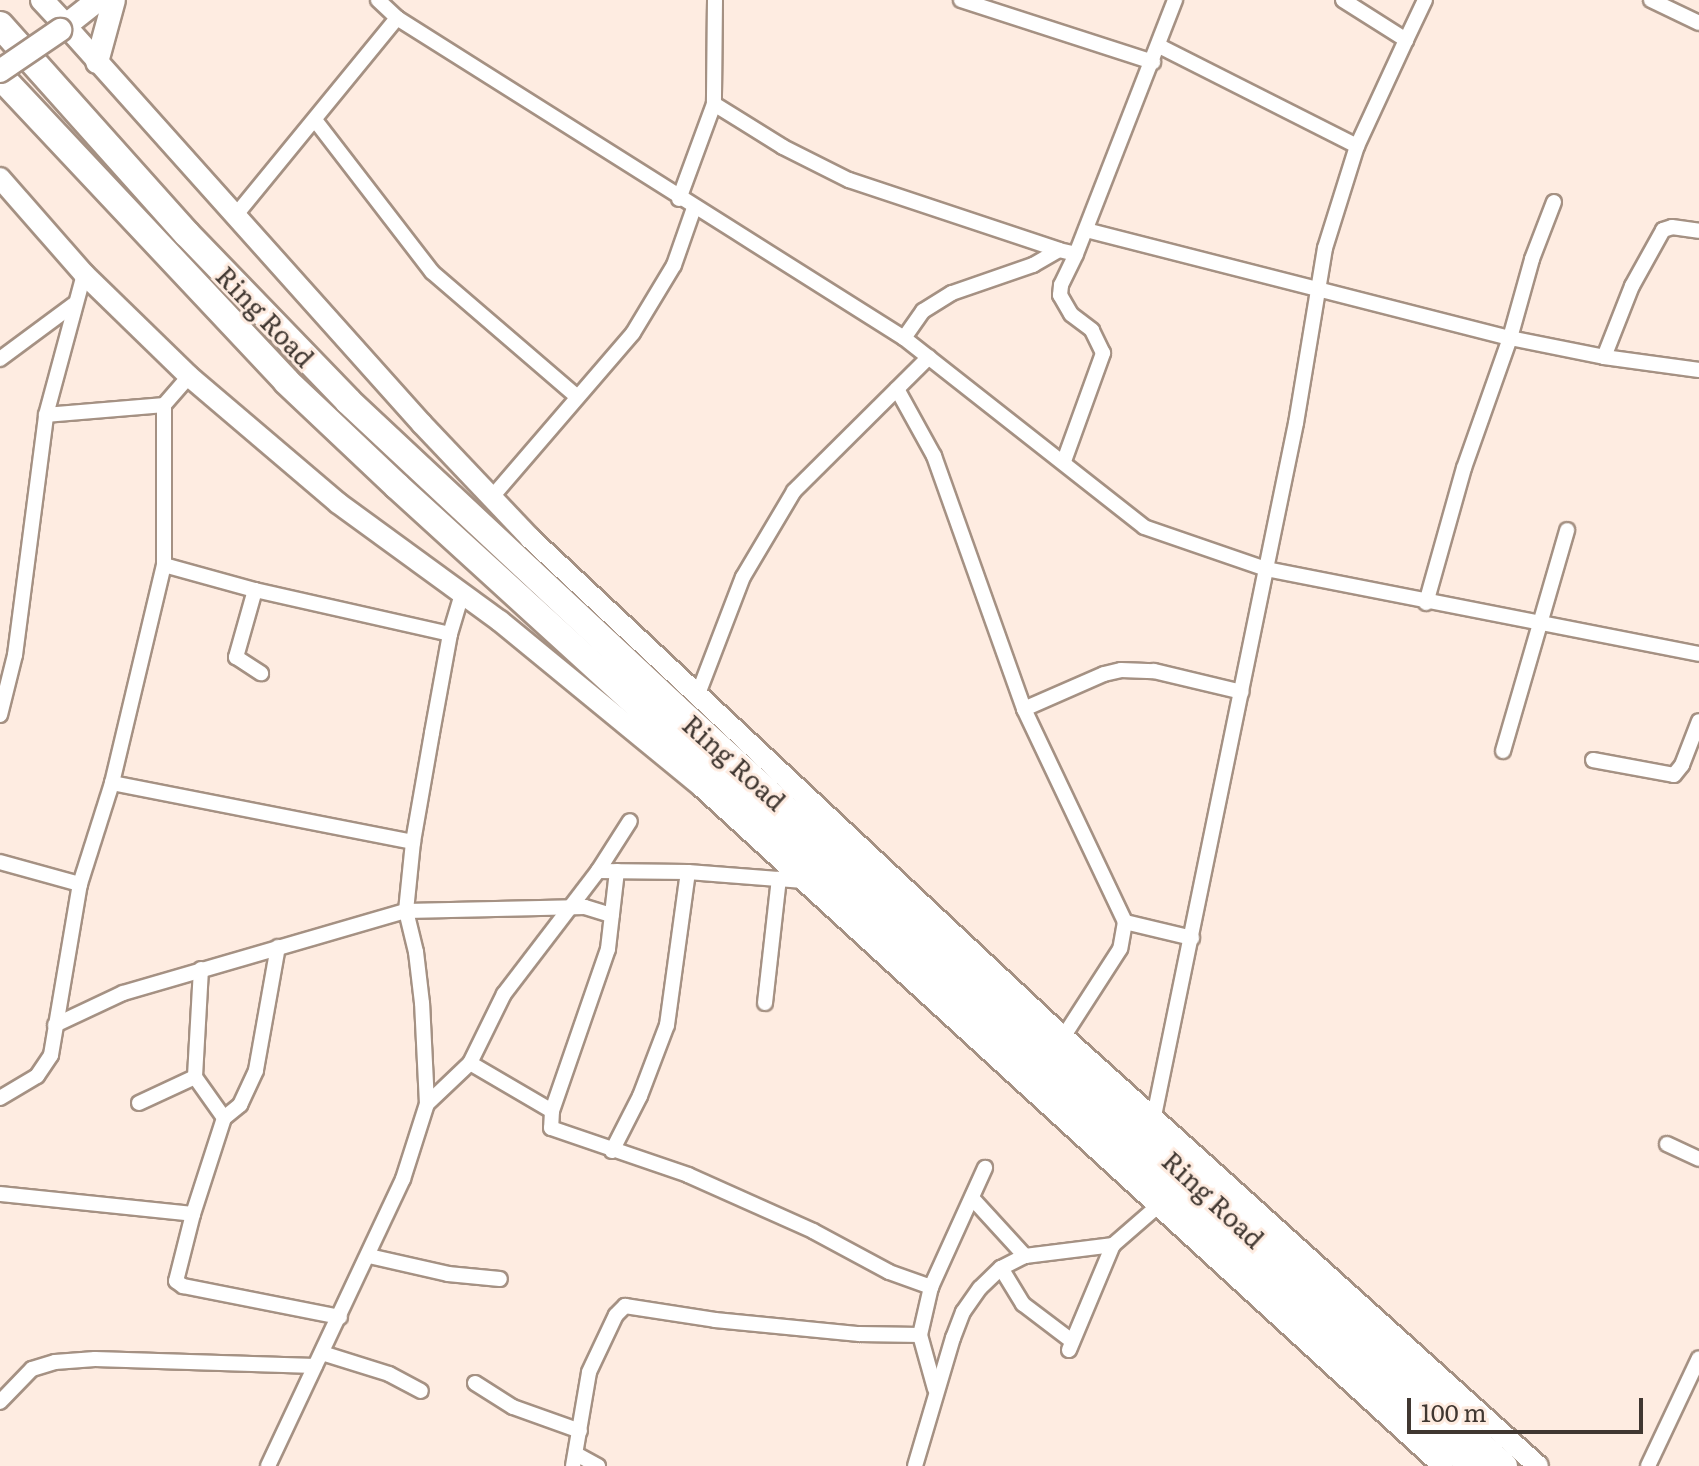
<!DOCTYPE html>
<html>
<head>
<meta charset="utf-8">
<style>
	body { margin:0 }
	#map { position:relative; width:1699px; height:1466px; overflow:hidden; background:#feece1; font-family:Literata,serif }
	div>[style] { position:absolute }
	.roads { filter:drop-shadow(2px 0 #a59183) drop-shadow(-2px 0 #a59183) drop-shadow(0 2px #a59183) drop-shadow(0 -2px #a59183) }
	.street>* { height:14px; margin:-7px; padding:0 7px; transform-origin:7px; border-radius:7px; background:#fff }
	.secondary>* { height:20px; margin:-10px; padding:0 10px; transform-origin:10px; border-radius:10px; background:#fff }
	.primary>* { height:22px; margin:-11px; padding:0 11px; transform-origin:11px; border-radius:11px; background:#fff }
	.highway>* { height:26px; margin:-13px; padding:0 13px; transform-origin:13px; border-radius:13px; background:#fff }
	.bridges { filter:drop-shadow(2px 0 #a59183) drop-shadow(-2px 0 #a59183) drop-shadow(0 2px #a59183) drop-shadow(0 -2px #a59183) }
	.primary-bridge>* { height:22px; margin:-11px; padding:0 11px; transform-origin:11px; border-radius:11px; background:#fff }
	span { translate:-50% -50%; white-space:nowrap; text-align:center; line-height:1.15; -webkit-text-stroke:6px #feece1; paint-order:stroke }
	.street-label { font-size:26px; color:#403731 }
	.scale { position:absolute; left:1407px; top:1398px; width:236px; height:36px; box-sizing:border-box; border:4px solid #403731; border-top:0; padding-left:10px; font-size:24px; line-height:28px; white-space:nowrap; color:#403731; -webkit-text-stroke:6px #feece1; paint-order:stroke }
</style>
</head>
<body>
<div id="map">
	<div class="roads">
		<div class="street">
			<i style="left:378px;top:0;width:26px;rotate:43deg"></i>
			<i style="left:397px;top:18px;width:600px;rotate:32.26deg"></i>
			<i style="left:904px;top:338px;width:305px;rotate:38.2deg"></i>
			<i style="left:1144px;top:527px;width:129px;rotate:19deg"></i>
			<i style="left:1266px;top:569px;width:558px;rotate:101.57deg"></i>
			<i style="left:715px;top:0;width:104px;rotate:90.6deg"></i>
			<i style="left:714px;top:104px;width:81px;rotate:31.9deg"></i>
			<i style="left:783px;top:147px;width:74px;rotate:26.6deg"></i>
			<i style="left:849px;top:180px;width:221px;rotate:18.4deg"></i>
			<i style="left:961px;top:0;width:202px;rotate:17.9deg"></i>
			<i style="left:1343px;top:0;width:75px;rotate:32.4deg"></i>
			<i style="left:1406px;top:40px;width:117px;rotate:114.8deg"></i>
			<i style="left:1357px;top:146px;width:107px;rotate:107.4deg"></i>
			<i style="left:1325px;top:248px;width:177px;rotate:99.4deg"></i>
			<i style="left:1296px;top:423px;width:149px;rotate:101.6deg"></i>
			<i style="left:1266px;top:569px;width:441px;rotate:11.1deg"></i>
			<i style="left:1651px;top:0;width:53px;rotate:25.6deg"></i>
			<i style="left:1406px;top:40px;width:44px;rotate:-64.6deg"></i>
			<i style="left:1159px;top:46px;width:222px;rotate:26.8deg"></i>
			<i style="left:315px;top:120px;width:192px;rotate:52.4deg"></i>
			<i style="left:432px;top:272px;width:190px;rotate:40.7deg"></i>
			<i style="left:679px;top:199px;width:101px;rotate:-69.8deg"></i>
			<i style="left:235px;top:216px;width:256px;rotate:-50.7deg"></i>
			<i style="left:1086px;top:230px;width:438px;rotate:14.3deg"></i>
			<i style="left:1510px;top:338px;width:96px;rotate:11.4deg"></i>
			<i style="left:1604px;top:357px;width:96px;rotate:7.8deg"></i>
			<i style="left:904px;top:338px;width:33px;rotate:-55deg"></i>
			<i style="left:923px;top:311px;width:34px;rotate:-32deg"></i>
			<i style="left:952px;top:293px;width:86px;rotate:-19.1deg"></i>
			<i style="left:1033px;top:265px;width:30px;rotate:-30deg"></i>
			<i style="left:1059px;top:250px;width:17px;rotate:13deg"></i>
			<i style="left:1076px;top:254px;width:273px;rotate:-68.7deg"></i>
			<i style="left:1604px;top:357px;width:76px;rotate:-68.5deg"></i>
			<i style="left:1632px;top:286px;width:64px;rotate:-61deg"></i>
			<i style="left:1663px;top:230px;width:9px;rotate:-18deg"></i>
			<i style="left:1672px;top:227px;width:27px;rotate:8deg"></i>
			<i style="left:0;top:359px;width:91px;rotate:-36.5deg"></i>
			<i style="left:897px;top:389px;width:77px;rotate:61.1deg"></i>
			<i style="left:934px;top:456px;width:269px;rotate:70.4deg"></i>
			<i style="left:1024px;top:709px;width:236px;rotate:64.6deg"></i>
			<i style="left:1125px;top:922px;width:27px;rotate:100deg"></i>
			<i style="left:1120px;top:949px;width:103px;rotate:122.8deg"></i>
			<i style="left:46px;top:415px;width:118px;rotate:-4.8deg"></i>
			<i style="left:1064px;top:461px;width:115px;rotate:-70.1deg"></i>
			<i style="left:1103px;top:353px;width:25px;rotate:-116deg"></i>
			<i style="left:1092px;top:330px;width:26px;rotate:-143deg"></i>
			<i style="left:1071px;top:314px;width:22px;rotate:-120deg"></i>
			<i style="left:1060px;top:295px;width:10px;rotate:-84deg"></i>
			<i style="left:1061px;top:285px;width:34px;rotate:-64deg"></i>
			<i style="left:492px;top:497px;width:216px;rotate:-49.3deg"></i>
			<i style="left:633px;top:333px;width:79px;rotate:-58.9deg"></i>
			<i style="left:674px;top:265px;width:60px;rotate:-70.7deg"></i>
			<i style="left:164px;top:565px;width:94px;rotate:15.4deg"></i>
			<i style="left:255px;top:590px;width:200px;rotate:12.7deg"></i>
			<i style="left:255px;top:590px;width:70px;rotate:105.8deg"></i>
			<i style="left:236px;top:657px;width:30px;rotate:33deg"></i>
			<i style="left:1426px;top:603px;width:140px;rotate:-74.3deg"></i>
			<i style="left:1464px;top:468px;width:138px;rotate:-70.5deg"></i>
			<i style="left:1510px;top:338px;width:82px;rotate:-74.4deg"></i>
			<i style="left:1532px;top:259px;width:61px;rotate:-68.9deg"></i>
			<i style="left:698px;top:694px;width:125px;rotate:-69deg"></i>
			<i style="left:743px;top:577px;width:100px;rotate:-59.3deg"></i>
			<i style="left:794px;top:491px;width:190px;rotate:-44.8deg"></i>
			<i style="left:1024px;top:709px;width:87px;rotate:-23.6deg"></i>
			<i style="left:1104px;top:674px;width:17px;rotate:-13deg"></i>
			<i style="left:1121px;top:670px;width:33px;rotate:2deg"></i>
			<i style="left:1154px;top:671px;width:90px;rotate:13.4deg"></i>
			<i style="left:0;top:715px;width:62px;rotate:-76deg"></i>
			<i style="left:15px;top:655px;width:242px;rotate:-82.6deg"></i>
			<i style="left:46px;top:415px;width:146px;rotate:-74.9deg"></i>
			<i style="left:1503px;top:751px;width:230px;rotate:-73.8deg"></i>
			<i style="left:1593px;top:760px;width:82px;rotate:10.5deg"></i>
			<i style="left:1674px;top:775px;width:13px;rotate:-51deg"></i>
			<i style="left:1682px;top:765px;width:47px;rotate:-68.9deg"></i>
			<i style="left:112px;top:783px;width:307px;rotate:11.1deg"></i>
			<i style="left:0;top:862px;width:83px;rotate:15.4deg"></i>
			<i style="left:598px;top:871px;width:59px;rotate:-57.4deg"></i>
			<i style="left:617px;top:871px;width:79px;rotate:96.6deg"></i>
			<i style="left:608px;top:949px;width:171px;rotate:109.1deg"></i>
			<i style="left:552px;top:1111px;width:17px;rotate:93deg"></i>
			<i style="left:551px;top:1128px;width:145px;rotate:18.9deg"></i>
			<i style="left:688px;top:1175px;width:137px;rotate:24.1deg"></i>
			<i style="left:813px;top:1231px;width:86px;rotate:28.3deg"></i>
			<i style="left:889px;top:1272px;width:45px;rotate:19.7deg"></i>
			<i style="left:1125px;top:922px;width:69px;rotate:13.4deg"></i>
			<i style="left:201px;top:969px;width:108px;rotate:93.2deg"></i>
			<i style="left:195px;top:1077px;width:50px;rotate:54.7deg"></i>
			<i style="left:765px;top:1003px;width:125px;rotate:-83.6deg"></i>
			<i style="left:55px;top:1025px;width:75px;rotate:-25.2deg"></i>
			<i style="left:123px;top:993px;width:295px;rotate:-16.2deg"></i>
			<i style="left:406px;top:911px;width:179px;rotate:-1.3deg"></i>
			<i style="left:585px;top:907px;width:28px;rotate:17deg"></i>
			<i style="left:470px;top:1063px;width:95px;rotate:30.3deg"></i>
			<i style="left:0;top:1098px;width:43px;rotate:-30.7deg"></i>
			<i style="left:37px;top:1076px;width:25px;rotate:-56deg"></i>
			<i style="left:51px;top:1055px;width:173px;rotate:-80.4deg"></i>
			<i style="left:80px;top:884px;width:106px;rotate:-72.4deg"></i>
			<i style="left:112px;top:783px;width:224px;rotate:-76.6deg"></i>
			<i style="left:164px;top:565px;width:160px;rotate:-90deg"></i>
			<i style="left:164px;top:405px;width:38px;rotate:-49deg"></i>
			<i style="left:139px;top:1103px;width:62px;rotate:-24.9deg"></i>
			<i style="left:427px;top:1104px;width:59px;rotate:-43.6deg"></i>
			<i style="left:470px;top:1063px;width:77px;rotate:-63.8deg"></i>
			<i style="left:504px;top:994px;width:155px;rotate:-52.6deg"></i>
			<i style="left:598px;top:871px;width:90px;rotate:0.6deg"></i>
			<i style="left:688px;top:872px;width:116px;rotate:4.4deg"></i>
			<i style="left:1667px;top:1144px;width:35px;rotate:25deg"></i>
			<i style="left:612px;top:1151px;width:62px;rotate:-63deg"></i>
			<i style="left:640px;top:1096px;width:76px;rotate:-69.2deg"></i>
			<i style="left:667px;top:1025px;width:154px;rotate:-82.2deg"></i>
			<i style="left:0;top:1194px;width:194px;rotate:5.9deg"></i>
			<i style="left:193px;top:1214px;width:69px;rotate:104.2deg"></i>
			<i style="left:176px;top:1281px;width:9px;rotate:36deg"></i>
			<i style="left:183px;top:1286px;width:160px;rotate:11.2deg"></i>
			<i style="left:972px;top:1198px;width:79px;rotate:47.6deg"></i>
			<i style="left:193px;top:1214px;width:101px;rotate:-72.1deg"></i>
			<i style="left:224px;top:1118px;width:21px;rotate:-39deg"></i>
			<i style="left:240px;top:1105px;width:38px;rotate:-65deg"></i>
			<i style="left:256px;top:1070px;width:125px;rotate:-79.9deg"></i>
			<i style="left:369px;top:1256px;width:81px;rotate:12.8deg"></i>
			<i style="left:448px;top:1274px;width:52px;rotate:5.5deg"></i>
			<i style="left:1001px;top:1268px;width:42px;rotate:58.6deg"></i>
			<i style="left:1023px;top:1304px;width:61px;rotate:37.1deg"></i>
			<i style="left:1069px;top:1350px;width:114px;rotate:-67.3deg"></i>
			<i style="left:322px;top:1353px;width:70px;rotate:17.4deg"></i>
			<i style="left:389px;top:1374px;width:36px;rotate:28deg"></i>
			<i style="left:475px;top:1383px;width:45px;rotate:32.3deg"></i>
			<i style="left:513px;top:1407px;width:71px;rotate:19.7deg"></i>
			<i style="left:935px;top:1389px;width:56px;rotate:-105.5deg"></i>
			<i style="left:920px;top:1335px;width:49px;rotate:-77.1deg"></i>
			<i style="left:931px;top:1287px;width:131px;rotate:-65.6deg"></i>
			<i style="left:0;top:1402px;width:46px;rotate:-45.9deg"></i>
			<i style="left:32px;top:1369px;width:24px;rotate:-17deg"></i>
			<i style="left:55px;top:1362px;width:40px;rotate:-4.3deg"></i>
			<i style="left:95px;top:1359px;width:220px;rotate:1.8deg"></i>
			<i style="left:578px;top:1455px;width:23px;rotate:29deg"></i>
			<i style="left:268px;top:1466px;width:317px;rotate:-64.8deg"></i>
			<i style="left:403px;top:1179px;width:79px;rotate:-72.3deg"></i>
			<i style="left:427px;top:1104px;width:101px;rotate:-92.8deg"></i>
			<i style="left:422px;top:1003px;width:51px;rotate:-96.7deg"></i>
			<i style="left:416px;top:952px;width:42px;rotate:-103.7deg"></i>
			<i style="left:406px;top:911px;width:69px;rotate:-84.2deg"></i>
			<i style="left:413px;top:842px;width:111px;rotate:-80.1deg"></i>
			<i style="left:432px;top:733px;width:101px;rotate:-79.7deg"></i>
			<i style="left:450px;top:634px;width:42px;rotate:-73.3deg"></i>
			<i style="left:573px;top:1466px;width:95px;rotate:-80.3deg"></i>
			<i style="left:589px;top:1372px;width:63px;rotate:-64.7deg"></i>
			<i style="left:616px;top:1315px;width:13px;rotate:-45deg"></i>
			<i style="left:625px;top:1306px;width:91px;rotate:8.8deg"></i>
			<i style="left:715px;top:1320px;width:145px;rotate:5.6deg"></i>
			<i style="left:859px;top:1334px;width:61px;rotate:0.9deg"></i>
			<i style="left:915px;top:1466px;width:134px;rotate:-73.5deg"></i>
			<i style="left:953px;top:1338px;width:28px;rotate:-69deg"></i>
			<i style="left:963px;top:1312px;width:29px;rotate:-55deg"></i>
			<i style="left:980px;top:1288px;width:29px;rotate:-44deg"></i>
			<i style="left:1001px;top:1268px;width:27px;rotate:-27deg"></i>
			<i style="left:1025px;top:1256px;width:89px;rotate:-7.1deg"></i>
			<i style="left:1113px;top:1245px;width:61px;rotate:-41deg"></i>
			<i style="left:1648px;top:1466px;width:119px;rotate:-64.7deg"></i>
		</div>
		<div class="secondary">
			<i style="left:66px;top:26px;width:534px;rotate:48.19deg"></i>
			<i style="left:422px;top:424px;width:157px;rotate:46.5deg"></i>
			<i style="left:530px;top:538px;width:711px;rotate:43.12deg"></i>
			<i style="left:1049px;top:1024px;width:659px;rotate:42.11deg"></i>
			<i style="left:0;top:178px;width:128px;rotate:48.8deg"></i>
			<i style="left:84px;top:274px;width:146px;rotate:44.2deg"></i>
			<i style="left:189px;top:376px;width:196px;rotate:40.4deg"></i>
			<i style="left:338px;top:503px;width:200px;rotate:36.1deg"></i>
			<i style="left:500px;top:621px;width:261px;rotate:39.4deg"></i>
			<i style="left:702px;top:787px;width:1005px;rotate:42.5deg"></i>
		</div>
		<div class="primary">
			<i style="left:42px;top:0;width:35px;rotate:47deg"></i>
			<i style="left:60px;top:30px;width:48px;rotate:-38.3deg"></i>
			<i style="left:97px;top:62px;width:64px;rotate:-74.7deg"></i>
		</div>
		<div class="highway">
			<i style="left:0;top:25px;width:280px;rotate:48.2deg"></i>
			<i style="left:187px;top:234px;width:232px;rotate:46deg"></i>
			<i style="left:348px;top:401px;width:448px;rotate:43.1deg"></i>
			<i style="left:675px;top:707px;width:1124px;rotate:42.48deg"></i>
			<i style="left:0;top:76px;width:418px;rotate:46.8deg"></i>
			<i style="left:286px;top:381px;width:153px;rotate:43.4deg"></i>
			<i style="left:397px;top:486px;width:1455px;rotate:42.35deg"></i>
		</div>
	</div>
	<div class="bridges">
		<div class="primary-bridge">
			<i style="left:0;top:71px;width:73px;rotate:-34.3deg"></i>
		</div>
	</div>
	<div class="street-label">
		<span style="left:266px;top:316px;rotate:46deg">Ring Road</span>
		<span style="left:735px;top:762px;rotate:42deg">Ring Road</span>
		<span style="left:1214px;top:1199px;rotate:43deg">Ring Road</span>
	</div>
	<div class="scale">100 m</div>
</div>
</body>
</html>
